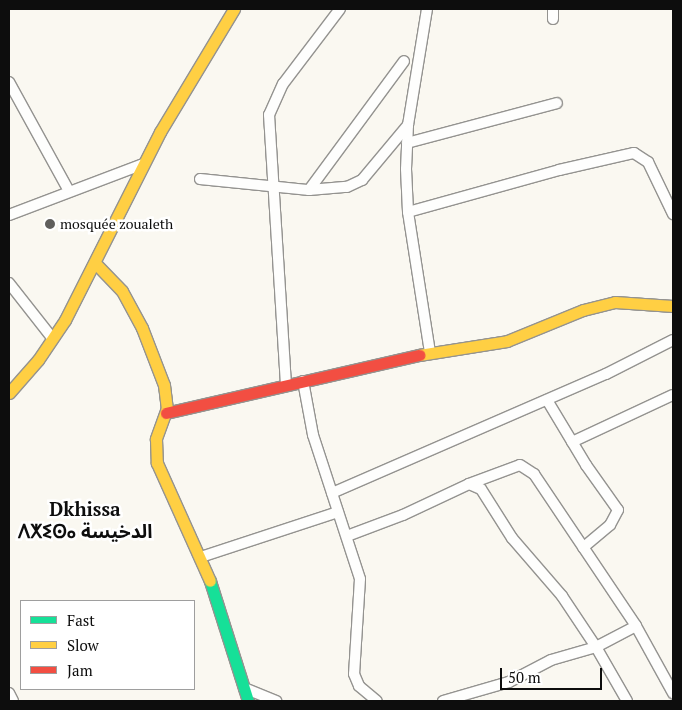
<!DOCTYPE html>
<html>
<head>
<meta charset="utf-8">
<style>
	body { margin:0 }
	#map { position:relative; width:682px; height:710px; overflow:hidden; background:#faf8f1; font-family:"PT Serif","Noto Sans Arabic","Noto Sans Tifinagh",serif }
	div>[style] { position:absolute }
	.roads { filter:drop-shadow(1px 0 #949390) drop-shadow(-1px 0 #949390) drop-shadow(0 1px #949390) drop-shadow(0 -1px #949390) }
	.street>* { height:10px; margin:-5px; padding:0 5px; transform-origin:5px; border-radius:5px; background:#fefefd }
	.fast>* { height:11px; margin:-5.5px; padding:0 5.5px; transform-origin:5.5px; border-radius:5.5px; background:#16e098 }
	.slow>* { height:11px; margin:-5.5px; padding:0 5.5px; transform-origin:5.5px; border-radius:5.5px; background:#ffcf43 }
	.jam>* { height:11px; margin:-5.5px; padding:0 5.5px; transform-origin:5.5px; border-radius:5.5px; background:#f24e42 }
	.dots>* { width:14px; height:14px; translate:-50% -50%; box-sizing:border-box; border:2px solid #fff; border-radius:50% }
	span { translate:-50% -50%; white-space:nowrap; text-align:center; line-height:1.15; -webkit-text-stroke:5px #fff; paint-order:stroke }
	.poi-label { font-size:14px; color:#0d0d0d }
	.left { translate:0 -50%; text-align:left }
	.district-label { font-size:19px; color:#0d0d0d; font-weight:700 }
	.frame { position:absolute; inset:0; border:10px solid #0d0d0d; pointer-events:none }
	.legend { position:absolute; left:20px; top:600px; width:175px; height:90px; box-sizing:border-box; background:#fff; border:1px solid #9e9e9e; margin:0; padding:6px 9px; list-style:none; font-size:15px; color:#0d0d0d }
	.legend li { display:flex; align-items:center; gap:10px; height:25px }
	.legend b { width:25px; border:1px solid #9e9e9e }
	.scale { position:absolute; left:500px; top:668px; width:102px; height:22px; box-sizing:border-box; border:2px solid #0d0d0d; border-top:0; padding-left:6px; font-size:15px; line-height:18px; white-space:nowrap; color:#0d0d0d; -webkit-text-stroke:4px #fff; paint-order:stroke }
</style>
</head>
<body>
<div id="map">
	<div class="roads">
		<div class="street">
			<i style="left:427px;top:9px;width:118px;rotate:99.3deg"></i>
			<i style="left:408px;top:125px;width:44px;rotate:92.6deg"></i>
			<i style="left:406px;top:169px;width:43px;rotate:87.3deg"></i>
			<i style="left:408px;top:212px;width:142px;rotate:81.1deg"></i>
			<i style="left:553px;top:19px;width:10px;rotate:-90deg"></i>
			<i style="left:9px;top:82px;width:124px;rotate:61.2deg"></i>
			<i style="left:407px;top:143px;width:155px;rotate:-14.9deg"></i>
			<i style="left:200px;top:179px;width:110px;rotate:5.8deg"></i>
			<i style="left:309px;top:190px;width:38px;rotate:-5deg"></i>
			<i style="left:347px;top:187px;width:17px;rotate:-25deg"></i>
			<i style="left:362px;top:180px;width:72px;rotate:-50.1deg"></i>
			<i style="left:309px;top:190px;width:160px;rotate:-53.6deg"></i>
			<i style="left:408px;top:212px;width:157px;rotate:-15.5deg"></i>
			<i style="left:559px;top:170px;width:77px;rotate:-12.8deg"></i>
			<i style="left:634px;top:153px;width:17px;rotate:33deg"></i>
			<i style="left:648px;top:162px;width:58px;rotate:64.3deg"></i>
			<i style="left:9px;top:215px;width:143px;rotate:-20.8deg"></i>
			<i style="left:9px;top:283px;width:71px;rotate:51.8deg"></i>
			<i style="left:303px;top:381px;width:55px;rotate:79.5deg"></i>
			<i style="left:313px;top:435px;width:151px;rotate:71.9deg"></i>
			<i style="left:360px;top:579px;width:95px;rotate:93.6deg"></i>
			<i style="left:354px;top:674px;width:13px;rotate:67deg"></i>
			<i style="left:359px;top:686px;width:23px;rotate:40deg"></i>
			<i style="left:286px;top:385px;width:271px;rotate:-93.6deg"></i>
			<i style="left:269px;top:115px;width:34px;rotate:-66deg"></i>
			<i style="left:283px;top:84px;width:94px;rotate:-52.8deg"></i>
			<i style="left:547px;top:400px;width:76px;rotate:59deg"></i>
			<i style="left:586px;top:465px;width:55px;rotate:54.6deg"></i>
			<i style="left:618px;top:510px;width:17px;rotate:118deg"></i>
			<i style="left:610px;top:525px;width:35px;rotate:140deg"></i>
			<i style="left:572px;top:442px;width:111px;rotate:-25deg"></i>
			<i style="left:469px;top:484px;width:54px;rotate:-20.4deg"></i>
			<i style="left:520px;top:465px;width:17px;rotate:33deg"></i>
			<i style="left:534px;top:474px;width:183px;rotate:56.1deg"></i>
			<i style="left:636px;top:626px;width:77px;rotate:61.1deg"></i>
			<i style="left:332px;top:493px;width:299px;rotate:-23.5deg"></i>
			<i style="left:606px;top:374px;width:75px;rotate:-26.9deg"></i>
			<i style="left:347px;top:536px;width:60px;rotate:-20.6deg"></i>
			<i style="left:403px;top:515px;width:73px;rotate:-25.2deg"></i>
			<i style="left:469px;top:484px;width:13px;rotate:23deg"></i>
			<i style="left:481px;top:489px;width:58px;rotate:57.7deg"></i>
			<i style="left:512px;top:538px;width:77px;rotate:49.2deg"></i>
			<i style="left:562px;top:596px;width:61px;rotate:56.3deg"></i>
			<i style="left:596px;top:647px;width:62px;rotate:60.1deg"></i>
			<i style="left:201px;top:557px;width:144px;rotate:-18.2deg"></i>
			<i style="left:244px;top:688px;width:35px;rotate:22deg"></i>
			<i style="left:9px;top:693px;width:9px;rotate:63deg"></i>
			<i style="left:443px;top:701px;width:69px;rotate:-16.1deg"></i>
			<i style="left:509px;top:682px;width:47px;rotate:-27.6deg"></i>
			<i style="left:551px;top:660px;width:47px;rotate:-16.1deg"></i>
			<i style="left:596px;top:647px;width:45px;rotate:-27.7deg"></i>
		</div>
		<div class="fast">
			<i style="left:210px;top:581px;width:126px;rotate:72.4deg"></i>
		</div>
		<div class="slow">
			<i style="left:96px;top:264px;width:37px;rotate:46deg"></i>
			<i style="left:122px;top:291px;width:42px;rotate:61.6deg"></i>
			<i style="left:142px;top:328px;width:61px;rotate:68.9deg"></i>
			<i style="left:164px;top:385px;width:23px;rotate:83deg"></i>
			<i style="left:167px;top:408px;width:33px;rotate:110deg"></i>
			<i style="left:156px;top:439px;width:24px;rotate:88deg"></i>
			<i style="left:157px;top:463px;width:129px;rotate:65.8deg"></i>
			<i style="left:419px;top:355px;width:89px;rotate:-9deg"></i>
			<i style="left:507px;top:341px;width:82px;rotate:-22.2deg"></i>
			<i style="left:583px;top:310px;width:33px;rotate:-14deg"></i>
			<i style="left:615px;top:302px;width:58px;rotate:3.9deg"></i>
			<i style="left:9px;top:393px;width:44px;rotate:-48.7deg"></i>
			<i style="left:38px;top:360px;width:48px;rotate:-56deg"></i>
			<i style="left:65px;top:320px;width:211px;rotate:-63.2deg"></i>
			<i style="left:160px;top:132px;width:144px;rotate:-59deg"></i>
		</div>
		<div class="jam">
			<i style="left:166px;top:413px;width:260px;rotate:-12.9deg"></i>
		</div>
	</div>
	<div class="dots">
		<i style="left:50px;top:224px;background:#605f5d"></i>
	</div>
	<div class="poi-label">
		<span class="left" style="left:60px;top:224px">mosquée zoualeth</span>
	</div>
	<div class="district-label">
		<span style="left:85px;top:520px">Dkhissa<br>ⴷⵅⵉⵙⴰ الدخيسة</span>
	</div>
	<div class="frame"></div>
	<ul class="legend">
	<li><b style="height:6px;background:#16e098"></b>Fast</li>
	<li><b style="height:6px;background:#ffcf43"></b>Slow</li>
	<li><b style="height:6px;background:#f24e42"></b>Jam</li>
	</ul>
	<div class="scale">50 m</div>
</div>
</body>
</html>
